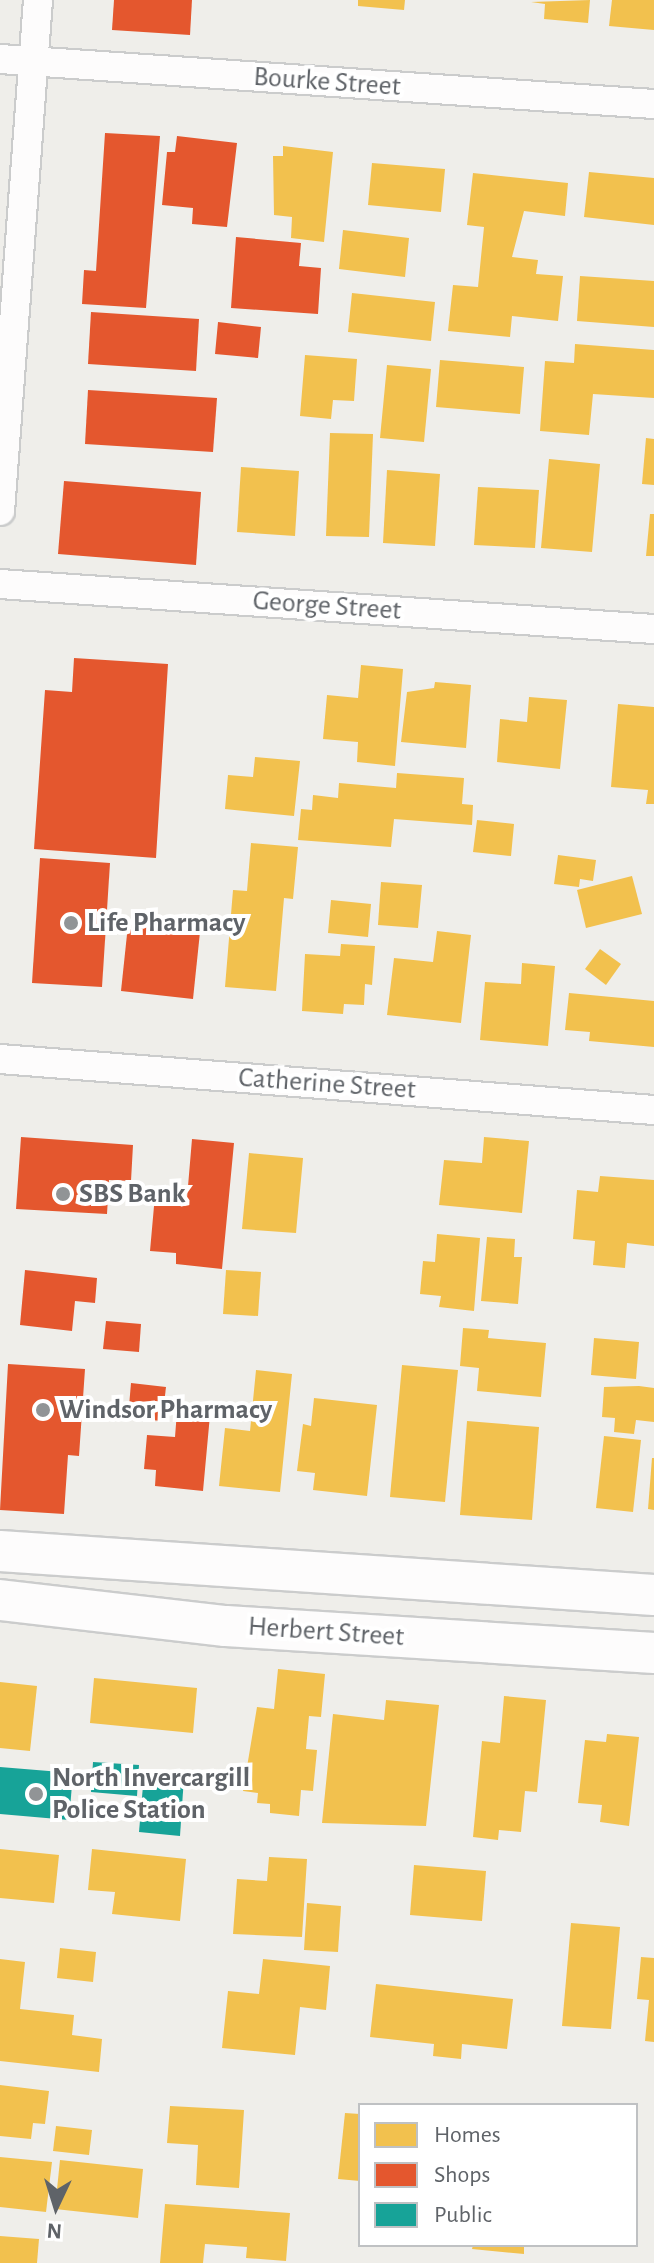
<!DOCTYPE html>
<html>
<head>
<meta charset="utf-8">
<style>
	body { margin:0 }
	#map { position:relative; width:654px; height:2263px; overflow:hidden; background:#efeeea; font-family:"Alegreya Sans",sans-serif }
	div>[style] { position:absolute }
	.homes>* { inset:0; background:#f2c14e }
	.shops>* { inset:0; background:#e4572e }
	.public>* { inset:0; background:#17a398 }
	.roads { filter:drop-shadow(2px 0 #cbcccc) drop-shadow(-2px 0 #cbcccc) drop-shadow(0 2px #cbcccc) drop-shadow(0 -2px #cbcccc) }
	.street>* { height:28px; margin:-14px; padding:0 14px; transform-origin:14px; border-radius:14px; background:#fdfcfc }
	.secondary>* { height:40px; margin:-20px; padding:0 20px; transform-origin:20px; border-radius:20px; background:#fdfcfc }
	.dots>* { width:22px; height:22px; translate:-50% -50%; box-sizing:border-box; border:4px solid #fff; border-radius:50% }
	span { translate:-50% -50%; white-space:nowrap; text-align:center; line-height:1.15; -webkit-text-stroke:8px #fff; paint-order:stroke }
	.street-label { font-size:28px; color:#5f6368 }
	.poi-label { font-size:28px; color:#5f6368; font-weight:700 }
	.left { translate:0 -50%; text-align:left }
	.legend { position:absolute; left:358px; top:2103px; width:280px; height:144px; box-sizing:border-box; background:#fff; border:2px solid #bfc1c3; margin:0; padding:10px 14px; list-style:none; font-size:24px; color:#5f6368 }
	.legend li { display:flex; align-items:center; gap:16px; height:40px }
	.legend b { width:40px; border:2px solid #bfc1c3 }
	.north { position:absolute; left:16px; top:2167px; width:80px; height:80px; -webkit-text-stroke:6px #fff; paint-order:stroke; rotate:184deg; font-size:22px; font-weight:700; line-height:32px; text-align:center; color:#5f6368 }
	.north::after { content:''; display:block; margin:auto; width:28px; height:36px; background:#5f6368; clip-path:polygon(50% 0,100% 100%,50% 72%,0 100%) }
</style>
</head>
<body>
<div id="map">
	<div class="homes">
		<i style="clip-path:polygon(358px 0,405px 0,404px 10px,358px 6px)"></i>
		<i style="clip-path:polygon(590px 0,588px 23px,544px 19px,545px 4px,531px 2px)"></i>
		<i style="clip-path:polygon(612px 0,654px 0,654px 30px,609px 26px)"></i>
		<i style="clip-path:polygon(283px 146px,333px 152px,324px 242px,291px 238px,292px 217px,274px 215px,273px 156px,283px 156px)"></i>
		<i style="clip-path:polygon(372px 163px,445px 169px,441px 212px,368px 205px)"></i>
		<i style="clip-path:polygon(589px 172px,654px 178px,654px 225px,584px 217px)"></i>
		<i style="clip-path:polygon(473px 173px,568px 183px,565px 216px,524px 211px,512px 257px,538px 260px,536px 274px,563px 276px,558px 321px,512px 316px,510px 337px,448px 331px,453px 285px,478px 287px,484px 227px,467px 225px)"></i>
		<i style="clip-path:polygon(343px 230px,409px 238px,405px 277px,339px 269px)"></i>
		<i style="clip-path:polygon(580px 276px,654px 281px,654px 327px,577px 321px)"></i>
		<i style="clip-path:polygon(352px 293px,435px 302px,431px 341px,348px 332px)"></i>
		<i style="clip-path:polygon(575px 344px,654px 350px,654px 398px,593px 394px,589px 435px,540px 431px,545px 361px,574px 363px)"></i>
		<i style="clip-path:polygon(305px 355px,357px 359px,354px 401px,333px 400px,331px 419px,300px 416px)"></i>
		<i style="clip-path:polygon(440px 360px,524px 367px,520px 414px,436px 407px)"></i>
		<i style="clip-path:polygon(387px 365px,431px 369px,424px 442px,380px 438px)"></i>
		<i style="clip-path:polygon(330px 433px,373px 434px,369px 537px,326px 536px)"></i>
		<i style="clip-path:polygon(646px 438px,654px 439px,654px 485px,642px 484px)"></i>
		<i style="clip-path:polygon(549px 459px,600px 464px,592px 552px,541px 548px)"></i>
		<i style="clip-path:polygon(241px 467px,299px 471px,295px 536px,237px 532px)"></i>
		<i style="clip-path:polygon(387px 470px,440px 474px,435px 546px,383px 543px)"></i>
		<i style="clip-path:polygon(478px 487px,539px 490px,535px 548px,474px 545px)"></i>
		<i style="clip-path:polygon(650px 514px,654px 514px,654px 556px,646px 556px)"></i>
		<i style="clip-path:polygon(361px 665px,403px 669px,395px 766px,357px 762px,358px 742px,323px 739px,327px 695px,358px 698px)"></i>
		<i style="clip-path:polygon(435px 682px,471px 685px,466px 748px,401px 742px,407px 692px,434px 688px)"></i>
		<i style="clip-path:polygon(529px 697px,567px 700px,560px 769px,497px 762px,500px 719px,527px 722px)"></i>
		<i style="clip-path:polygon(618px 704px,654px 707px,654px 804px,646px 804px,648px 790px,611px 787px)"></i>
		<i style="clip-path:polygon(255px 757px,300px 761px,294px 816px,225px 809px,228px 775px,253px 777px)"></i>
		<i style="clip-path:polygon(397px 773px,464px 778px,462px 804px,473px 805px,472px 825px,394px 819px,391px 847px,298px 840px,301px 809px,312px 810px,313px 795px,338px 798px,339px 783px,396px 788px)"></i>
		<i style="clip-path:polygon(477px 820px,514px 824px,511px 856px,473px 852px)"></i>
		<i style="clip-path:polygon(251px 843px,298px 847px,293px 899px,284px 898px,276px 991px,225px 987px,233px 890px,247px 891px)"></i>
		<i style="clip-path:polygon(558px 855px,596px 860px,593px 881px,580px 879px,579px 887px,554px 884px)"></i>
		<i style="clip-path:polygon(632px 876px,642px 914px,586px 928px,577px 890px)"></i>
		<i style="clip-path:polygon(381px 882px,422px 885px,418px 928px,378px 925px)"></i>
		<i style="clip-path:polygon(331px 900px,371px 904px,368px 937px,328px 933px)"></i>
		<i style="clip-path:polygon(437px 931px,471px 935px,461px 1023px,387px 1015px,394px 958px,433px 962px)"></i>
		<i style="clip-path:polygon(341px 944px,375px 946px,372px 985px,365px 984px,364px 1005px,344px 1004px,343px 1014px,302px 1011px,305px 954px,340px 956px)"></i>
		<i style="clip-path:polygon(600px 949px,621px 964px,606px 985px,585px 969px)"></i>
		<i style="clip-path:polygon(522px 963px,555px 966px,548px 1046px,480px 1040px,485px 982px,521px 984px)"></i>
		<i style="clip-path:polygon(569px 993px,654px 1001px,654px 1047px,589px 1041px,590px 1032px,565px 1030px)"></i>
		<i style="clip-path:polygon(484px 1137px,529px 1141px,522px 1213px,439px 1205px,444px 1160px,482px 1163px)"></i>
		<i style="clip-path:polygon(249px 1153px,303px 1158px,296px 1233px,242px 1229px)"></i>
		<i style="clip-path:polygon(600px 1176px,654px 1180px,654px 1246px,627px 1243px,625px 1268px,593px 1265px,595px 1241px,573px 1239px,577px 1190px,598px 1192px)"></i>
		<i style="clip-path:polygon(437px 1234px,480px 1238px,474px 1311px,439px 1307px,441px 1296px,420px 1294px,423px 1261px,435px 1262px)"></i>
		<i style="clip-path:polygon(487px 1237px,515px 1239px,514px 1257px,522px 1257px,518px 1304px,481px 1301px)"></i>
		<i style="clip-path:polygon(226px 1270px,261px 1272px,258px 1316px,223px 1314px)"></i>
		<i style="clip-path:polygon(463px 1328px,489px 1330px,488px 1338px,546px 1343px,541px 1397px,477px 1391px,479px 1368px,460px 1366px)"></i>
		<i style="clip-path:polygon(594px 1338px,639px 1342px,636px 1379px,591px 1375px)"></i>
		<i style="clip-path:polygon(402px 1365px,458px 1370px,445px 1502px,390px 1497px)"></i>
		<i style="clip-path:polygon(256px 1370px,292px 1374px,280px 1492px,219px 1486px,225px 1428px,250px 1431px)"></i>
		<i style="clip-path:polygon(639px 1386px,654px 1388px,654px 1422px,636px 1420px,634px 1434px,614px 1432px,615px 1418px,602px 1417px,604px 1387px)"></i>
		<i style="clip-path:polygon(314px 1398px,377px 1405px,367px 1496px,313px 1490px,315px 1473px,297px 1471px,303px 1424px,311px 1426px)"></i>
		<i style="clip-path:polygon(467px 1421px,539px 1427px,532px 1520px,460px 1515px)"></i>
		<i style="clip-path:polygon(604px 1436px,641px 1440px,633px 1512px,596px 1508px)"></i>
		<i style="clip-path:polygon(652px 1458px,654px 1458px,654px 1510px,648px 1509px)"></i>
		<i style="clip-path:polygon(278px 1669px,325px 1674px,321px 1717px,309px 1716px,306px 1749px,317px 1750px,313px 1791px,301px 1790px,299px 1816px,270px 1813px,270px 1804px,257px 1803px,258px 1793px,243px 1791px,257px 1707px,274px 1709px)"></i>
		<i style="clip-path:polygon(94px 1678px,197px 1688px,193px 1733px,90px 1723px)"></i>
		<i style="clip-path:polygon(0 1682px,37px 1686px,30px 1751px,0 1748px)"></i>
		<i style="clip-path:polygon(504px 1696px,546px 1700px,537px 1792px,525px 1791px,521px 1832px,499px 1830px,498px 1840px,473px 1837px,482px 1741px,500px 1743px)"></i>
		<i style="clip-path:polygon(386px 1700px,439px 1705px,426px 1826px,322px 1823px,333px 1714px,384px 1720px)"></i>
		<i style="clip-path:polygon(607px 1734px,639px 1737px,629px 1826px,600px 1822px,602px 1805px,578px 1803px,585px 1740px,606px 1742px)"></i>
		<i style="clip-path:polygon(0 1849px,59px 1855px,54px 1903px,0 1898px)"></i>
		<i style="clip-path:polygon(92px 1849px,186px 1859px,180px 1921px,112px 1914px,115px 1892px,88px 1890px)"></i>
		<i style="clip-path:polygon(269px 1857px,307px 1859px,302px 1937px,233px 1934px,237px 1879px,267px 1881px)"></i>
		<i style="clip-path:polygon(414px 1865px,486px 1871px,482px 1921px,410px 1915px)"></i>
		<i style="clip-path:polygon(307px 1903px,341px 1906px,338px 1952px,304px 1950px)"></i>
		<i style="clip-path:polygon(571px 1923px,620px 1927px,611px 2029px,562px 2026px)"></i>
		<i style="clip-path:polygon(60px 1948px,96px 1952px,93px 1982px,57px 1978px)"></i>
		<i style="clip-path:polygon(641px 1957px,654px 1958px,654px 2042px,645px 2041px,649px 2000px,637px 1999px)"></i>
		<i style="clip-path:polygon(0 1959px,25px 1962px,20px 2009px,74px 2015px,72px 2035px,102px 2039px,99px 2072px,0 2061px)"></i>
		<i style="clip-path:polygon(263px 1959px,330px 1966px,326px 2010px,300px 2007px,295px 2055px,222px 2048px,228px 1991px,259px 1994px)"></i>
		<i style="clip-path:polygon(376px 1984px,513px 1999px,507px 2049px,462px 2044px,461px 2059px,433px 2056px,434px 2044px,370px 2037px)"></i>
		<i style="clip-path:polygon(0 2085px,49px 2091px,45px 2124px,33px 2123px,31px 2139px,0 2136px)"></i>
		<i style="clip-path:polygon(170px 2106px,244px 2110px,239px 2188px,196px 2185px,198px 2145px,167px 2143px)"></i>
		<i style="clip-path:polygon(345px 2113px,360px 2114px,360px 2181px,338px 2179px)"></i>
		<i style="clip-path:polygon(56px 2126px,92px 2130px,89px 2155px,53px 2151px)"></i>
		<i style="clip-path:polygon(0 2157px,52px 2162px,46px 2212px,0 2207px)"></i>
		<i style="clip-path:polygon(60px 2160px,143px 2169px,138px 2218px,55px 2209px)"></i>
		<i style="clip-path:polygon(165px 2204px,290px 2213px,286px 2261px,246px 2258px,247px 2247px,205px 2244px,203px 2263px,160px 2263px)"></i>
		<i style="clip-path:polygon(0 2236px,39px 2239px,37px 2263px,0 2263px)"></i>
		<i style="clip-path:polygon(473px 2245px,524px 2245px,524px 2254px,472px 2249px)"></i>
	</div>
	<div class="shops">
		<i style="clip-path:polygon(114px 0,192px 0,190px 35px,112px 30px)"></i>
		<i style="clip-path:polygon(105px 133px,160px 136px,146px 308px,82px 304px,84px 270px,96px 271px)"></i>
		<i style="clip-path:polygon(177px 136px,237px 143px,227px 227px,192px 224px,193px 208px,162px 205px,167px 152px,175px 152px)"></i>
		<i style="clip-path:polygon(236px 237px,301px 243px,299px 266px,321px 268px,318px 314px,231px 308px)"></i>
		<i style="clip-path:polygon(91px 312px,199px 319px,196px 371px,88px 364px)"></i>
		<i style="clip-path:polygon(218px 322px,261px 327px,258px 358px,215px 354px)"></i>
		<i style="clip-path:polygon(88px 390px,217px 398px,213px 452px,85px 444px)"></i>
		<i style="clip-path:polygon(64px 481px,201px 492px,196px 565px,58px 554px)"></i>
		<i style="clip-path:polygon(74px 658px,168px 664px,156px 858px,34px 849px,45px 690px,72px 692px)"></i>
		<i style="clip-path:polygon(40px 858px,110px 863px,102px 987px,32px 983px)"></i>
		<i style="clip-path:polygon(128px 925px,200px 932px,193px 999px,121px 991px)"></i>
		<i style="clip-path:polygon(21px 1137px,133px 1145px,131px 1181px,109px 1180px,107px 1214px,16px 1209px)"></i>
		<i style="clip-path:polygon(192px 1139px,234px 1143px,222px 1269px,176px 1264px,176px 1253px,150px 1251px,155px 1195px,187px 1198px)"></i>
		<i style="clip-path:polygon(25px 1270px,97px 1278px,95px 1303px,75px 1301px,72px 1331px,20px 1325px)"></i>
		<i style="clip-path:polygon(106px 1321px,141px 1324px,139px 1352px,103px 1349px)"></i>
		<i style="clip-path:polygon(8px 1364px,85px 1369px,79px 1456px,68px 1455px,64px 1514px,0 1510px)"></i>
		<i style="clip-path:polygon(131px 1383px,166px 1387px,162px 1421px,128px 1418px)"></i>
		<i style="clip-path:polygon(177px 1411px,210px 1415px,203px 1491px,155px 1486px,156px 1470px,144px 1469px,147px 1435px,175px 1437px)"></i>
	</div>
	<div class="public">
		<i style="clip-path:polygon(93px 1762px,139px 1765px,137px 1796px,91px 1792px)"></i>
		<i style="clip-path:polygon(0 1767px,73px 1773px,69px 1820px,0 1814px)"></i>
		<i style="clip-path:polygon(144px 1774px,184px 1777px,180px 1836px,139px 1832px)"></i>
	</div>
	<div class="roads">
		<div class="street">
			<i style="left:0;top:59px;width:656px;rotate:3.94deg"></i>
			<i style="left:0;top:511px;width:512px;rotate:-85.75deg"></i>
			<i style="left:0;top:584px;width:656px;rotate:3.94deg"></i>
			<i style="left:0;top:1059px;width:656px;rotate:4.46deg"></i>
		</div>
		<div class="secondary">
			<i style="left:0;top:1551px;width:655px;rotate:3.85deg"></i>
			<i style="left:0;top:1600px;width:227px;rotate:6.6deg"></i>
			<i style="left:226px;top:1626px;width:429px;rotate:3.6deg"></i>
		</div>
	</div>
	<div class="dots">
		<i style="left:71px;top:923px;background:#919496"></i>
		<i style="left:63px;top:1194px;background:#919496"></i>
		<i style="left:43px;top:1410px;background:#919496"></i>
		<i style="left:36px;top:1794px;background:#919496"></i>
	</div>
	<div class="street-label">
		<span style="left:327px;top:82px;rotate:4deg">Bourke Street</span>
		<span style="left:327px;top:606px;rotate:4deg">George Street</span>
		<span style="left:327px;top:1084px;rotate:4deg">Catherine Street</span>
		<span style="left:326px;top:1632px;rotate:4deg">Herbert Street</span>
	</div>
	<div class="poi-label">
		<span class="left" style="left:87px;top:923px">Life Pharmacy</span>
		<span class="left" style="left:79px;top:1194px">SBS Bank</span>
		<span class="left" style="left:59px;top:1410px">Windsor Pharmacy</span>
		<span class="left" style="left:52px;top:1794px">North Invercargill<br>Police Station</span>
	</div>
	<ul class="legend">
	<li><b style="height:22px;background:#f2c14e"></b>Homes</li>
	<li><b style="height:22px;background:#e4572e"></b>Shops</li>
	<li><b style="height:22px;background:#17a398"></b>Public</li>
	</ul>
	<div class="north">N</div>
</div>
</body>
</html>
